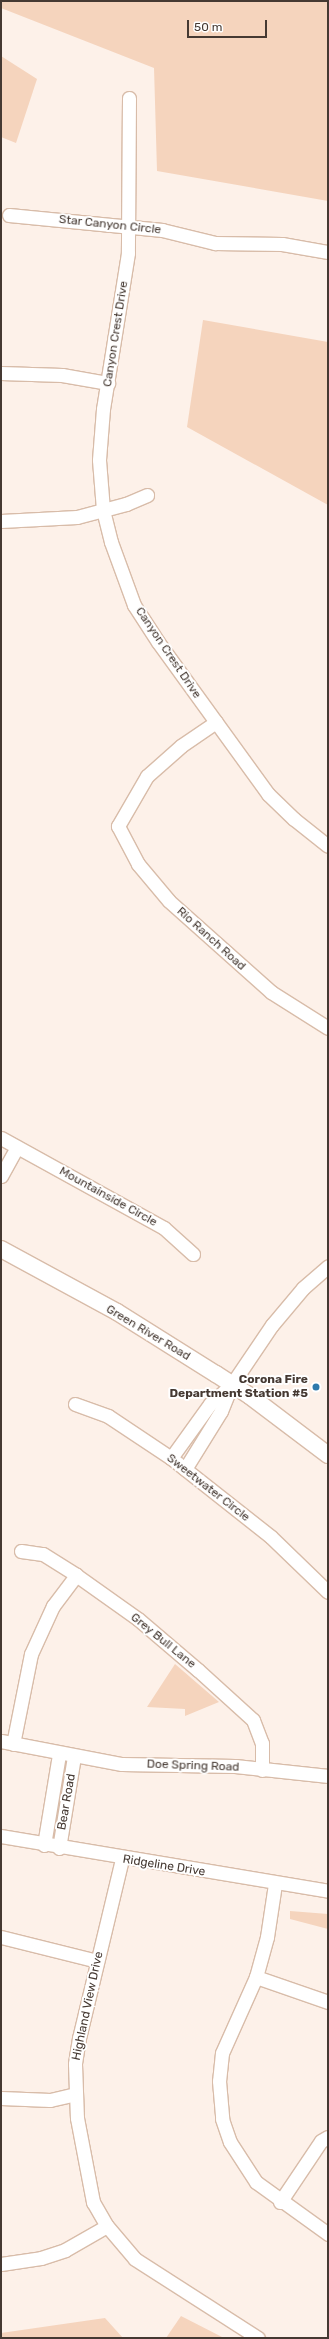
<!DOCTYPE html>
<html>
<head>
<meta charset="utf-8">
<style>
	body { margin:0 }
	#map { position:relative; width:329px; height:2339px; overflow:hidden; background:#fdf1e9; font-family:Rubik,sans-serif }
	div>[style] { position:absolute }
	.green>* { inset:0; background:#f5d4bd }
	.roads { filter:drop-shadow(1px 0 #d8bca9) drop-shadow(-1px 0 #d8bca9) drop-shadow(0 1px #d8bca9) drop-shadow(0 -1px #d8bca9) }
	.minor>* { height:13px; margin:-6.5px; padding:0 6.5px; transform-origin:6.5px; border-radius:6.5px; background:#fff }
	.major>* { height:16px; margin:-8px; padding:0 8px; transform-origin:8px; border-radius:8px; background:#fff }
	.dots>* { width:11px; height:11px; translate:-50% -50%; box-sizing:border-box; border:2px solid #fff; border-radius:50% }
	span { translate:-50% -50%; white-space:nowrap; text-align:center; line-height:1.15; -webkit-text-stroke:4px #fff; paint-order:stroke }
	.street-label { font-size:12px; color:#453932 }
	.poi-label { font-size:12px; color:#453932; font-weight:700 }
	.right { translate:-100% -50%; text-align:right }
	.frame { position:absolute; inset:0; border:2px solid #453932; pointer-events:none }
	.scale { position:absolute; left:187px; top:20px; width:80px; height:18px; box-sizing:border-box; border:2px solid #453932; border-top:0; padding-left:5px; font-size:12px; line-height:14px; white-space:nowrap; color:#453932; -webkit-text-stroke:3px #fff; paint-order:stroke }
</style>
</head>
<body>
<div id="map">
	<div class="green">
		<i style="clip-path:polygon(1px 1px,328px 1px,328px 201px,157px 171px,154px 68px,1px 8px)"></i>
		<i style="clip-path:polygon(1px 56px,37px 79px,16px 143px,1px 137px)"></i>
		<i style="clip-path:polygon(203px 320px,328px 342px,328px 505px,187px 427px)"></i>
		<i style="clip-path:polygon(175px 1664px,219px 1702px,185px 1716px,185px 1709px,147px 1707px)"></i>
		<i style="clip-path:polygon(290px 1911px,328px 1914px,328px 1929px,290px 1919px)"></i>
		<i style="clip-path:polygon(181px 2316px,224px 2338px,166px 2338px)"></i>
		<i style="clip-path:polygon(105px 2318px,123px 2338px,1px 2338px,1px 2333px)"></i>
	</div>
	<div class="roads">
		<div class="minor">
			<i style="left:129px;top:98px;width:155px;rotate:90.4deg"></i>
			<i style="left:128px;top:253px;width:158px;rotate:99.1deg"></i>
			<i style="left:103px;top:409px;width:51px;rotate:94.5deg"></i>
			<i style="left:99px;top:460px;width:50px;rotate:85.4deg"></i>
			<i style="left:103px;top:510px;width:33px;rotate:76deg"></i>
			<i style="left:111px;top:542px;width:67px;rotate:69.9deg"></i>
			<i style="left:134px;top:605px;width:44px;rotate:57deg"></i>
			<i style="left:158px;top:642px;width:188px;rotate:54.1deg"></i>
			<i style="left:268px;top:794px;width:36px;rotate:44deg"></i>
			<i style="left:294px;top:819px;width:43px;rotate:38.5deg"></i>
			<i style="left:9px;top:215px;width:154px;rotate:5.6deg"></i>
			<i style="left:162px;top:230px;width:55px;rotate:13.8deg"></i>
			<i style="left:215px;top:243px;width:67px;rotate:0.9deg"></i>
			<i style="left:282px;top:244px;width:47px;rotate:9.9deg"></i>
			<i style="left:1px;top:373px;width:61px;rotate:1.9deg"></i>
			<i style="left:62px;top:375px;width:47px;rotate:9.9deg"></i>
			<i style="left:1px;top:521px;width:76px;rotate:-3deg"></i>
			<i style="left:77px;top:517px;width:51px;rotate:-14.9deg"></i>
			<i style="left:126px;top:504px;width:23px;rotate:-23deg"></i>
			<i style="left:216px;top:722px;width:42px;rotate:145.6deg"></i>
			<i style="left:181px;top:746px;width:45px;rotate:138.6deg"></i>
			<i style="left:147px;top:776px;width:58px;rotate:120.1deg"></i>
			<i style="left:118px;top:826px;width:43px;rotate:62.2deg"></i>
			<i style="left:138px;top:864px;width:48px;rotate:50deg"></i>
			<i style="left:169px;top:901px;width:137px;rotate:41.7deg"></i>
			<i style="left:271px;top:992px;width:67px;rotate:32.3deg"></i>
			<i style="left:1px;top:1138px;width:186px;rotate:28.9deg"></i>
			<i style="left:164px;top:1228px;width:39px;rotate:42deg"></i>
			<i style="left:1px;top:1176px;width:33px;rotate:-61deg"></i>
			<i style="left:75px;top:1404px;width:35px;rotate:20deg"></i>
			<i style="left:108px;top:1416px;width:76px;rotate:33.7deg"></i>
			<i style="left:171px;top:1458px;width:127px;rotate:38.3deg"></i>
			<i style="left:271px;top:1537px;width:79px;rotate:44deg"></i>
			<i style="left:171px;top:1458px;width:67px;rotate:-54.2deg"></i>
			<i style="left:210px;top:1404px;width:25px;rotate:-42deg"></i>
			<i style="left:185px;top:1469px;width:68px;rotate:-58.2deg"></i>
			<i style="left:221px;top:1411px;width:29px;rotate:-68deg"></i>
			<i style="left:232px;top:1384px;width:71px;rotate:-55.9deg"></i>
			<i style="left:272px;top:1325px;width:48px;rotate:-50deg"></i>
			<i style="left:303px;top:1288px;width:33px;rotate:-41deg"></i>
			<i style="left:21px;top:1551px;width:22px;rotate:8deg"></i>
			<i style="left:43px;top:1554px;width:39px;rotate:32deg"></i>
			<i style="left:76px;top:1575px;width:76px;rotate:35.4deg"></i>
			<i style="left:138px;top:1619px;width:79px;rotate:40.4deg"></i>
			<i style="left:198px;top:1670px;width:74px;rotate:42.3deg"></i>
			<i style="left:253px;top:1720px;width:25px;rotate:69deg"></i>
			<i style="left:262px;top:1743px;width:27px;rotate:90deg"></i>
			<i style="left:1px;top:1741px;width:123px;rotate:10.8deg"></i>
			<i style="left:122px;top:1764px;width:113px;rotate:1deg"></i>
			<i style="left:235px;top:1766px;width:94px;rotate:6.1deg"></i>
			<i style="left:13px;top:1744px;width:92px;rotate:-78.7deg"></i>
			<i style="left:31px;top:1654px;width:53px;rotate:-65.4deg"></i>
			<i style="left:53px;top:1606px;width:39px;rotate:-53deg"></i>
			<i style="left:1px;top:1836px;width:332px;rotate:9.5deg"></i>
			<i style="left:44px;top:1845px;width:92px;rotate:-80.6deg"></i>
			<i style="left:59px;top:1848px;width:93px;rotate:-80.7deg"></i>
			<i style="left:122px;top:1859px;width:184px;rotate:103.5deg"></i>
			<i style="left:79px;top:2038px;width:26px;rotate:99deg"></i>
			<i style="left:75px;top:2064px;width:54px;rotate:87.9deg"></i>
			<i style="left:77px;top:2118px;width:86px;rotate:79.2deg"></i>
			<i style="left:93px;top:2202px;width:28px;rotate:60deg"></i>
			<i style="left:107px;top:2226px;width:43px;rotate:49.7deg"></i>
			<i style="left:135px;top:2259px;width:146px;rotate:32.7deg"></i>
			<i style="left:275px;top:1884px;width:54px;rotate:98.6deg"></i>
			<i style="left:267px;top:1937px;width:41px;rotate:105.4deg"></i>
			<i style="left:256px;top:1977px;width:83px;rotate:114.1deg"></i>
			<i style="left:222px;top:2053px;width:28px;rotate:96deg"></i>
			<i style="left:219px;top:2081px;width:38px;rotate:85deg"></i>
			<i style="left:222px;top:2119px;width:24px;rotate:71deg"></i>
			<i style="left:230px;top:2142px;width:48px;rotate:57deg"></i>
			<i style="left:256px;top:2182px;width:89px;rotate:35.8deg"></i>
			<i style="left:1px;top:1937px;width:99px;rotate:14deg"></i>
			<i style="left:256px;top:1977px;width:76px;rotate:19.1deg"></i>
			<i style="left:1px;top:2098px;width:49px;rotate:2.3deg"></i>
			<i style="left:50px;top:2100px;width:26px;rotate:-13deg"></i>
			<i style="left:280px;top:2202px;width:73px;rotate:-56.1deg"></i>
			<i style="left:321px;top:2141px;width:8px;rotate:-30deg"></i>
			<i style="left:1px;top:2264px;width:40px;rotate:-8.5deg"></i>
			<i style="left:41px;top:2258px;width:25px;rotate:-18deg"></i>
			<i style="left:65px;top:2250px;width:48px;rotate:-29.7deg"></i>
		</div>
		<div class="major">
			<i style="left:1px;top:1249px;width:132px;rotate:28.5deg"></i>
			<i style="left:117px;top:1312px;width:117px;rotate:32.1deg"></i>
			<i style="left:216px;top:1374px;width:40px;rotate:32.9deg"></i>
			<i style="left:250px;top:1396px;width:98px;rotate:37.1deg"></i>
		</div>
	</div>
	<div class="dots">
		<i style="left:316px;top:1387px;background:#2e79ac"></i>
	</div>
	<div class="street-label">
		<span style="left:110px;top:225px;rotate:6deg">Star Canyon Circle</span>
		<span style="left:116px;top:334px;rotate:-81deg">Canyon Crest Drive</span>
		<span style="left:168px;top:653px;rotate:56deg">Canyon Crest Drive</span>
		<span style="left:211px;top:939px;rotate:42deg">Rio Ranch Road</span>
		<span style="left:108px;top:1197px;rotate:29deg">Mountainside Circle</span>
		<span style="left:148px;top:1333px;rotate:31deg">Green River Road</span>
		<span style="left:208px;top:1488px;rotate:38deg">Sweetwater Circle</span>
		<span style="left:163px;top:1641px;rotate:39deg">Grey Bull Lane</span>
		<span style="left:193px;top:1766px;rotate:2deg">Doe Spring Road</span>
		<span style="left:67px;top:1802px;rotate:-80deg">Bear Road</span>
		<span style="left:164px;top:1866px;rotate:9deg">Ridgeline Drive</span>
		<span style="left:88px;top:2006px;rotate:-78deg">Highland View Drive</span>
	</div>
	<div class="poi-label">
		<span class="right" style="left:308px;top:1387px">Corona Fire<br>Department Station #5</span>
	</div>
	<div class="frame"></div>
	<div class="scale">50 m</div>
</div>
</body>
</html>
